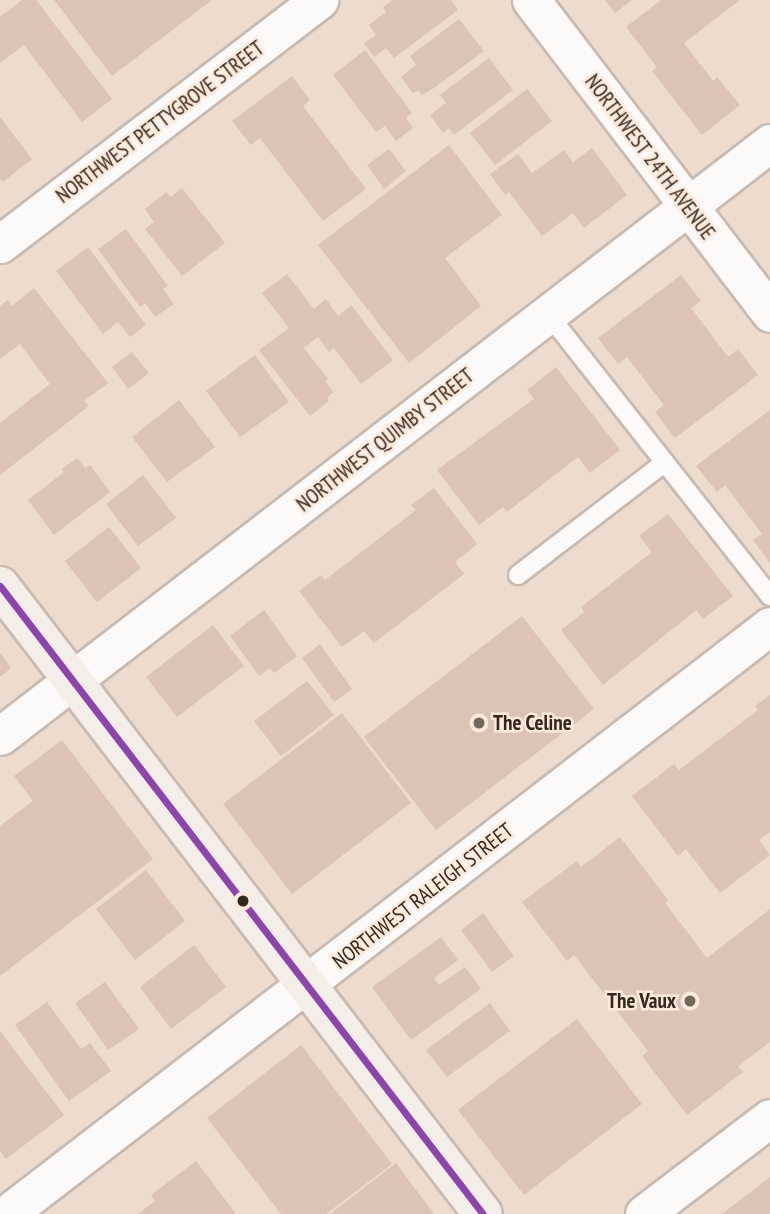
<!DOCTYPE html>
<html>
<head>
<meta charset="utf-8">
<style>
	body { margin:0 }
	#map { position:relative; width:770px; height:1214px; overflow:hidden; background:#eddbce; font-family:"PT Sans Narrow",sans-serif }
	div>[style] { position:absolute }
	.building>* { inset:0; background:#dbc3b5 }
	.roads { filter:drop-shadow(2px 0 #c8baaf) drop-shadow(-2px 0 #c8baaf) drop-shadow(0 2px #c8baaf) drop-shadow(0 -2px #c8baaf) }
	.service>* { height:18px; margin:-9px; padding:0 9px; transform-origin:9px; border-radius:9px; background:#fcfaf8 }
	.minor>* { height:37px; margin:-18.5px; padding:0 18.5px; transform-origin:18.5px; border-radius:18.5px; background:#fcfaf8 }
	.secondary>* { height:38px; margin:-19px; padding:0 19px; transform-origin:19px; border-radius:19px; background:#f3eee8 }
	.bus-1>* { height:7px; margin:-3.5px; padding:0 3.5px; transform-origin:3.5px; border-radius:3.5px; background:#8e44ad }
	.dots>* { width:19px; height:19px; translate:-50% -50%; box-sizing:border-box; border:4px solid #feeadb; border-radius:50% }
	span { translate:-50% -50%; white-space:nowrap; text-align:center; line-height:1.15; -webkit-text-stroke:5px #feeadb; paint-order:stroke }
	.street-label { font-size:21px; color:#34281e }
	.poi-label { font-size:21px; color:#34281e; font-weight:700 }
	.left { translate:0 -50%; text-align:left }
	.right { translate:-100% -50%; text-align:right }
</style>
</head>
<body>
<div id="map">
	<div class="building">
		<i style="clip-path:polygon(22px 0,36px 0,112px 99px,82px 122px,24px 45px,0 63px,0 17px)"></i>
		<i style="clip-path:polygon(54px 0,212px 0,112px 76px)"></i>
		<i style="clip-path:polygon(393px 0,451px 0,458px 10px,394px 58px,386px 48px,374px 57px,364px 43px,376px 35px,369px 25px,386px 12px,383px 7px)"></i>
		<i style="clip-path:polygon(605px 0,632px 0,615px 13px)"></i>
		<i style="clip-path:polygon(661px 0,740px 0,684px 43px,713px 81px,717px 77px,740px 105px,702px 135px,652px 71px,657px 67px,626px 27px)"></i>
		<i style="clip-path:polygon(459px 19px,484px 51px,434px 88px,422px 95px,418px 90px,413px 93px,401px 77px,416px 65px,410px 56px)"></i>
		<i style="clip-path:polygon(365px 50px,412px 113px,406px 118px,413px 128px,396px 141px,385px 126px,376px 132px,333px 75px)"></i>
		<i style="clip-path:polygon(489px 58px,513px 90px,454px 135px,449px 128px,443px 133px,430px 115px,446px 103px,440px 95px)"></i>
		<i style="clip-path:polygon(292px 76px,310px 100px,303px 106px,366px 189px,323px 221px,260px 138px,251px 145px,232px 121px)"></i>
		<i style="clip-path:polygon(527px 89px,552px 121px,495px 165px,470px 133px)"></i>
		<i style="clip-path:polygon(0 117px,32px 159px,3px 182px,0 179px)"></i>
		<i style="clip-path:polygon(449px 145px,502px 215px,445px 258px,481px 306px,409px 363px,318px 245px)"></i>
		<i style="clip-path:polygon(592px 148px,627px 195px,584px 228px,573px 213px,542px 236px,509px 192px,505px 195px,490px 174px,518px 154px,532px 173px,564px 150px,573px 162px)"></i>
		<i style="clip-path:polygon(389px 149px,406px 171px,384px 189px,367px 165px)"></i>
		<i style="clip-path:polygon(182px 188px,225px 243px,182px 276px,145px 229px,154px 222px,145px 209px,166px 192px,171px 197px)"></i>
		<i style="clip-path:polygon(126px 229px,168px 286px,163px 289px,174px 304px,155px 317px,145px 303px,140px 307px,98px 249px)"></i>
		<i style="clip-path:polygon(88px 247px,146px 325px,130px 337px,118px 322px,103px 334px,56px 271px)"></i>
		<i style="clip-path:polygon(287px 274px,314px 309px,326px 299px,338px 316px,351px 305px,393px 360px,361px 384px,334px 348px,329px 352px,318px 337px,304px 348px,328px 379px,325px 381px,333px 392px,327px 398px,329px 401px,310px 416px,259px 350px,289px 328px,262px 293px)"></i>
		<i style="clip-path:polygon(681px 275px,701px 301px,691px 308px,728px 357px,738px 349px,758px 375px,675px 438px,655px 412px,664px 405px,627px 357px,618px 364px,598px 338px)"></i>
		<i style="clip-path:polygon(34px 288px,108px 383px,84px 401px,89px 406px,0 475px,0 423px,50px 384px,20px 344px,0 359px,0 306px,8px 300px,12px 306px)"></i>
		<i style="clip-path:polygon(132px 352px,149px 373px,128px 389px,112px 367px)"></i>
		<i style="clip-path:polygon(255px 355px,289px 402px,240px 437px,206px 391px)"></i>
		<i style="clip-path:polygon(556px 367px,620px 450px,590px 473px,578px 457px,507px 512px,503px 507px,479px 525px,437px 470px,534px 399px,527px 390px)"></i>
		<i style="clip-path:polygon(179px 400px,215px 447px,167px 482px,132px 437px)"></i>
		<i style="clip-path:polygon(770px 410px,770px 563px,753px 540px,762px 534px,725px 485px,717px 492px,696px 466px)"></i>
		<i style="clip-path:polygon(77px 458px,85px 468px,90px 465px,110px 492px,54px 535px,28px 500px,64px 472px,62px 469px)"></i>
		<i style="clip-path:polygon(143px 475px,176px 518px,138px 546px,106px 504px)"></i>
		<i style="clip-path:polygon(434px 488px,477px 544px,455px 562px,464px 574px,374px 643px,364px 631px,342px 647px,299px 591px,321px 575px,325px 580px,416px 510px,411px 505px)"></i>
		<i style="clip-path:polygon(668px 514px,733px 596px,703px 619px,696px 610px,603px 685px,561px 630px,584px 612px,581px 607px,652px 552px,639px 536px)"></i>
		<i style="clip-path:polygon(109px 527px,141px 568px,97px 602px,65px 561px)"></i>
		<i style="clip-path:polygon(264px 610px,297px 656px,274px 673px,270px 668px,259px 676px,230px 636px)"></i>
		<i style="clip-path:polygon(522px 616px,594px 709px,436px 830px,364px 737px)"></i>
		<i style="clip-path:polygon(213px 625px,244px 666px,177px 717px,146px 677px)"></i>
		<i style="clip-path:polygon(320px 644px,352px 689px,334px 702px,302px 658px)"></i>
		<i style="clip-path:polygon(0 653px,11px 668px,0 677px)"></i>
		<i style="clip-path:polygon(307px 681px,334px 715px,281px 756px,254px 721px)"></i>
		<i style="clip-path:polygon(770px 695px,770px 832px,759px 840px,770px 855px,720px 893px,686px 849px,678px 856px,632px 796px,674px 764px,679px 770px,758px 710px,755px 706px)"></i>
		<i style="clip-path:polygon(342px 713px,411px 803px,292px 894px,223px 804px)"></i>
		<i style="clip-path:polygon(62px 740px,153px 859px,0 976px,0 826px,33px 801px,14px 776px)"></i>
		<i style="clip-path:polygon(620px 837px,668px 900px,665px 903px,707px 958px,770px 909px,770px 1042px,738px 1066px,743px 1072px,687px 1115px,642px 1056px,648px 1051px,574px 955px,567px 961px,522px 902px,577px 861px,581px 867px)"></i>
		<i style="clip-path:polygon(146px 870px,185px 921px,135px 960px,96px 909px)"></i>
		<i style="clip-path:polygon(483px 913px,514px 956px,492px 972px,461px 930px)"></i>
		<i style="clip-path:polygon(441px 937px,458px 960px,434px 978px,439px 985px,465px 967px,481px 989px,411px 1040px,372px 987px)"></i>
		<i style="clip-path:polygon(194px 945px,226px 987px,171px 1029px,140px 987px)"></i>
		<i style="clip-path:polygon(105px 982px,139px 1029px,108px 1050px,75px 1003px)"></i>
		<i style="clip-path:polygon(47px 1002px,81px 1049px,90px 1043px,111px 1071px,69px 1101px,15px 1025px)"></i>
		<i style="clip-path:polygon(490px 1003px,510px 1031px,447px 1077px,426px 1050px)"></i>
		<i style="clip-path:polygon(577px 1019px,642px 1104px,524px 1195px,458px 1110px)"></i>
		<i style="clip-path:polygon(0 1031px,64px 1115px,6px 1159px,0 1151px)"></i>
		<i style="clip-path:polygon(301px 1045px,392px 1164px,326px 1214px,281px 1214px,207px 1118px)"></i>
		<i style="clip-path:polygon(196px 1161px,236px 1214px,138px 1214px,155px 1201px,151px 1195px)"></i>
		<i style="clip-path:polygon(396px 1163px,434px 1214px,330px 1214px)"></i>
		<i style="clip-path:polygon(770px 1177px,770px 1214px,722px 1214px)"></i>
	</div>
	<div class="roads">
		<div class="service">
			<i style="left:548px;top:314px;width:359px;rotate:51.8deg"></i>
			<i style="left:518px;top:575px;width:185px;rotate:-37.5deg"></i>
		</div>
		<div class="minor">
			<i style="left:531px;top:0;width:394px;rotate:52.6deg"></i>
			<i style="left:0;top:244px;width:402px;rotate:-37.4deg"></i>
			<i style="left:0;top:736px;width:972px;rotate:-37.6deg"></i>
			<i style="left:7px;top:1214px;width:963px;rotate:-37.62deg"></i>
			<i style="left:644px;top:1214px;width:158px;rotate:-37.3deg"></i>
		</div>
		<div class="secondary">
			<i style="left:0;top:586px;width:792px;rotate:52.44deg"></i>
		</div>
	</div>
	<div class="bus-1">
		<i style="left:0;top:586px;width:792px;rotate:52.44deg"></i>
	</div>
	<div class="dots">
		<i style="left:479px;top:723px;background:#75675c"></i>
		<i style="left:243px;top:901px;background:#34281e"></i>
		<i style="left:690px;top:1001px;background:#75675c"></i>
	</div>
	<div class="street-label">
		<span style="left:160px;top:122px;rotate:-37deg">NORTHWEST PETTYGROVE STREET</span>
		<span style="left:650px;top:157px;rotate:53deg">NORTHWEST 24TH AVENUE</span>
		<span style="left:385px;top:440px;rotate:-38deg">NORTHWEST QUIMBY STREET</span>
		<span style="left:423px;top:896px;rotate:-38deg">NORTHWEST RALEIGH STREET</span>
	</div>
	<div class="poi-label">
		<span class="left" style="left:493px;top:723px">The Celine</span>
		<span class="right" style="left:676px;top:1001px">The Vaux</span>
	</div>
</div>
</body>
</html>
